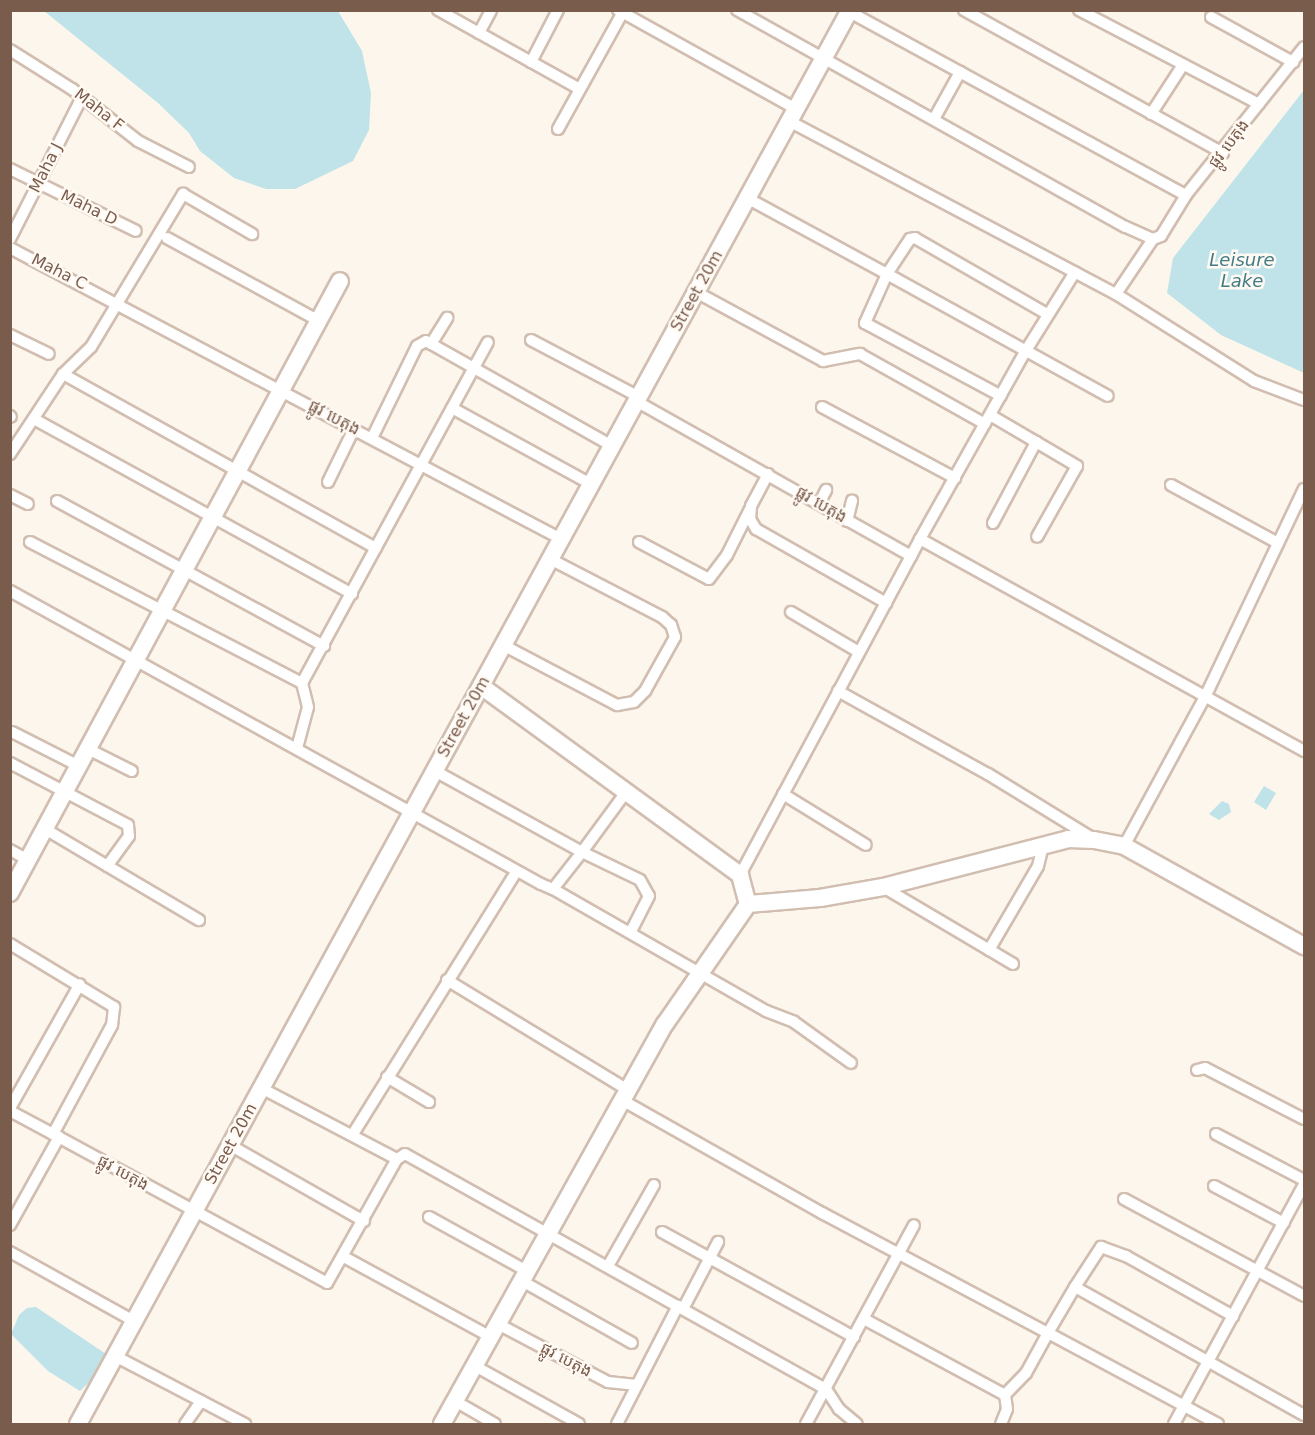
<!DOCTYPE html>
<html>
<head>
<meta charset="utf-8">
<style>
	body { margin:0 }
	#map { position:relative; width:1315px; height:1435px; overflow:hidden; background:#fdf6ec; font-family:"DejaVu Sans","Noto Sans Khmer",sans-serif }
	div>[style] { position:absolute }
	.water>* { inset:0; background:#bfe3e8 }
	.roads { filter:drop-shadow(2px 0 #d1beb0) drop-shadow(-2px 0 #d1beb0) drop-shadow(0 2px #d1beb0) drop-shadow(0 -2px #d1beb0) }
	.street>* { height:10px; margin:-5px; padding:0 5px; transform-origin:5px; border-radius:5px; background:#fff }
	.secondary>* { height:16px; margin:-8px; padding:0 8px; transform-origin:8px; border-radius:8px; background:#fff }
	span { translate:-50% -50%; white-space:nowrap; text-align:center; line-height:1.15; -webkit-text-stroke:5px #fffaf3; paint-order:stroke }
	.street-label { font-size:16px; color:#7a5c4d }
	.water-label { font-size:18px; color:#437c86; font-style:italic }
	.frame { position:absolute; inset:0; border:12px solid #7a5c4d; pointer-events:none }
</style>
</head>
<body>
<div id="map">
	<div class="water">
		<i style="clip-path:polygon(44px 11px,338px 11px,362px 51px,371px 93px,369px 130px,353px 161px,295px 189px,266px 189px,234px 178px,200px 151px,189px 133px,158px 103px)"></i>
		<i style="clip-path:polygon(1304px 90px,1304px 373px,1221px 335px,1167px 293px,1173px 258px)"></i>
		<i style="clip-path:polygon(1264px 786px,1276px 793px,1266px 810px,1254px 802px)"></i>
		<i style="clip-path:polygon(1222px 801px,1229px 804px,1231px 812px,1219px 820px,1209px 814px)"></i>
		<i style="clip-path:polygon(36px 1307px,106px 1354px,103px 1369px,80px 1391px,48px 1371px,11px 1334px,19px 1315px,27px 1308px)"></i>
	</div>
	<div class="roads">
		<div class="street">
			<i style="left:438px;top:10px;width:162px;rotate:29.1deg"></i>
			<i style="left:618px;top:10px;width:204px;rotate:29.1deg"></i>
			<i style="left:737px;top:10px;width:445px;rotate:29.2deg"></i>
			<i style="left:1126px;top:227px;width:30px;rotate:24deg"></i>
			<i style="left:846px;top:10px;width:387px;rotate:28.6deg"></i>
			<i style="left:964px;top:10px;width:296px;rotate:28.9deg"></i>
			<i style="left:1079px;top:10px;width:203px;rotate:27.6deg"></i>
			<i style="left:1211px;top:17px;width:94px;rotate:28.8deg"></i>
			<i style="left:479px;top:33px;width:26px;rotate:-62deg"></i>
			<i style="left:10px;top:50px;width:73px;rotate:32.2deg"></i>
			<i style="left:72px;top:89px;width:84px;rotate:38.2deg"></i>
			<i style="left:138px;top:141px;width:57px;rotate:27deg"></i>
			<i style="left:531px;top:62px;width:59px;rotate:-62.6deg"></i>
			<i style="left:1151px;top:114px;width:59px;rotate:-56.9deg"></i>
			<i style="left:934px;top:119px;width:54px;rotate:-61deg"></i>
			<i style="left:789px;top:121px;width:370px;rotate:27.9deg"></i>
			<i style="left:558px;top:129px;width:136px;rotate:-61deg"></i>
			<i style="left:10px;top:169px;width:140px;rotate:26.2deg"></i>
			<i style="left:747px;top:198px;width:159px;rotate:28.5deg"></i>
			<i style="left:887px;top:274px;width:54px;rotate:114.2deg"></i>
			<i style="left:865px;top:323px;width:154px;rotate:28.2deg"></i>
			<i style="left:167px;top:238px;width:173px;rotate:28.6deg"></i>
			<i style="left:10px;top:239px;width:159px;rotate:-63.1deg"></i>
			<i style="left:1153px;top:239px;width:66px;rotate:123.9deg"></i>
			<i style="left:1116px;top:294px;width:163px;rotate:32.2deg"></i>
			<i style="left:1254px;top:381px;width:53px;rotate:20.8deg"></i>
			<i style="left:1153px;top:239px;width:9px;rotate:-21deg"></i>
			<i style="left:1161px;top:236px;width:48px;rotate:-58.6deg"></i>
			<i style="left:1186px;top:195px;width:189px;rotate:-51.4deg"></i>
			<i style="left:10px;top:248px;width:623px;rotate:27.84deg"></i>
			<i style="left:696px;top:292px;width:145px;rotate:28.5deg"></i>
			<i style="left:823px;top:361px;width:38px;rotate:-11deg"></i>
			<i style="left:860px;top:354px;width:143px;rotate:29.2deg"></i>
			<i style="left:1047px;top:314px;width:152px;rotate:-150.1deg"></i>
			<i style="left:915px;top:238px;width:5px;rotate:169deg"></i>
			<i style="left:910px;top:239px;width:42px;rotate:123.3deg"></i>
			<i style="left:887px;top:274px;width:252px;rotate:28.9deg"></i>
			<i style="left:10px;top:335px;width:43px;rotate:26deg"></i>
			<i style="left:531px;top:340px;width:122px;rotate:27.8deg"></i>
			<i style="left:431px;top:344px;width:31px;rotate:-58deg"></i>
			<i style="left:63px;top:374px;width:358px;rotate:29.1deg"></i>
			<i style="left:636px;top:401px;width:316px;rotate:29.4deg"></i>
			<i style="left:822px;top:407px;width:151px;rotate:28.1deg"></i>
			<i style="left:452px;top:408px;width:158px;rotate:28.7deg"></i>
			<i style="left:990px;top:415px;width:101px;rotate:30.4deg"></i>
			<i style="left:1077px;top:466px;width:81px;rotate:119.4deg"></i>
			<i style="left:10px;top:416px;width:1px;rotate:45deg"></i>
			<i style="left:34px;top:419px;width:363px;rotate:28.8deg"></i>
			<i style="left:372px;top:438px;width:102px;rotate:-63.9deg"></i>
			<i style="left:417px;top:346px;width:10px;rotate:-29deg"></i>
			<i style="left:426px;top:341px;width:214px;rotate:29.4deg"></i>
			<i style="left:10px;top:454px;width:96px;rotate:-56.5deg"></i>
			<i style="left:63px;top:374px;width:39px;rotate:-44deg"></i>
			<i style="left:91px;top:347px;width:179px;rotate:-59deg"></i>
			<i style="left:183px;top:194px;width:80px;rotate:30.1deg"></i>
			<i style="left:768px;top:474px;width:36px;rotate:118deg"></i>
			<i style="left:751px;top:506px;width:13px;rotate:94deg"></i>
			<i style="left:750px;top:519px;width:12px;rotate:59deg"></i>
			<i style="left:756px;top:529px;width:150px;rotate:29.6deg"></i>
			<i style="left:328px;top:482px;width:59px;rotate:-63.9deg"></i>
			<i style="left:1171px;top:485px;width:122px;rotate:28.5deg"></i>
			<i style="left:10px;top:495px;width:20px;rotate:27deg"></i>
			<i style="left:57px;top:501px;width:304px;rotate:28.5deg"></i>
			<i style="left:819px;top:504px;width:16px;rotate:-63deg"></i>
			<i style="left:847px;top:521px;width:21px;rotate:-76deg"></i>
			<i style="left:993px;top:523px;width:92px;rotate:-62deg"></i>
			<i style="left:920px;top:539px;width:439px;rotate:28.9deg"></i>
			<i style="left:30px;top:542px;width:306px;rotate:27.4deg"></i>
			<i style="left:639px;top:542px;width:79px;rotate:27.9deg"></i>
			<i style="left:709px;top:579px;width:30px;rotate:-53deg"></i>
			<i style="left:727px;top:555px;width:51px;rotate:-63.4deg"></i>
			<i style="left:10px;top:591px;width:606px;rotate:28.89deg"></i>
			<i style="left:541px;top:884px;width:13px;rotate:23deg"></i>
			<i style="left:553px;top:889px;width:47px;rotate:-51.9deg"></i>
			<i style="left:582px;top:852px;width:64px;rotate:25.8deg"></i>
			<i style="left:640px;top:880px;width:18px;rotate:61deg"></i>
			<i style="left:649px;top:896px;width:39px;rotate:117deg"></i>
			<i style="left:791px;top:612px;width:79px;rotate:30.5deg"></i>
			<i style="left:503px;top:645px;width:129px;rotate:27.8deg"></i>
			<i style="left:617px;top:705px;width:17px;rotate:-10deg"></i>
			<i style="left:634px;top:702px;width:16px;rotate:-45deg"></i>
			<i style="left:645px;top:691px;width:62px;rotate:-60.9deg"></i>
			<i style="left:675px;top:637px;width:13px;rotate:-108deg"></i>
			<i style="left:671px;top:625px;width:12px;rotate:-138deg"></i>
			<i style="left:662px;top:617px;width:126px;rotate:-152.6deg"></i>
			<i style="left:838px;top:691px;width:171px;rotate:29deg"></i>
			<i style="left:988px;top:774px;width:122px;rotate:31.6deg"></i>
			<i style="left:12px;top:732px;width:75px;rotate:26.9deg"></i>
			<i style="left:297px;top:748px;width:42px;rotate:-75deg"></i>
			<i style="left:308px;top:707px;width:25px;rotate:-104deg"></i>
			<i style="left:302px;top:683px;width:388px;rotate:-61.4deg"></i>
			<i style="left:88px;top:749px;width:49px;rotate:26.6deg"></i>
			<i style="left:10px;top:763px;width:133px;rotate:27.7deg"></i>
			<i style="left:128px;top:825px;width:11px;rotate:85deg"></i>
			<i style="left:129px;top:836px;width:37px;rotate:126deg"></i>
			<i style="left:435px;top:771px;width:168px;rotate:28.9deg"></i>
			<i style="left:582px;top:852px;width:74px;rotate:-53.7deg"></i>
			<i style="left:783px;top:794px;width:97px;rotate:31.6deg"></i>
			<i style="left:45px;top:829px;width:179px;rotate:30.6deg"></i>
			<i style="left:1124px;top:846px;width:172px;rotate:-61.5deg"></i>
			<i style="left:1206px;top:695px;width:228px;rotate:-64.6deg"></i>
			<i style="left:10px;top:850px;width:21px;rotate:29deg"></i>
			<i style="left:740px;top:875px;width:381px;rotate:-61.8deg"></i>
			<i style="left:920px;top:539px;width:214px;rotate:-60.7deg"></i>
			<i style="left:1025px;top:352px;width:94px;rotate:-58deg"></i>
			<i style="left:883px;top:887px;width:151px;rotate:30.6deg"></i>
			<i style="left:553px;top:889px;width:245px;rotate:29.8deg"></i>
			<i style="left:766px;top:1011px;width:30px;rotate:21deg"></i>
			<i style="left:794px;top:1022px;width:70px;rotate:35.7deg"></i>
			<i style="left:10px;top:944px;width:122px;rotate:31.2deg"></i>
			<i style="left:114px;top:1007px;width:18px;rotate:96deg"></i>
			<i style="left:112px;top:1025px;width:124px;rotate:118.4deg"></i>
			<i style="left:53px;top:1134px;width:49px;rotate:-151.9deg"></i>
			<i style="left:989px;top:950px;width:97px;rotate:-59.7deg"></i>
			<i style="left:1038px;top:866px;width:21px;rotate:-76deg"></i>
			<i style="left:447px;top:980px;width:212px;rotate:31.3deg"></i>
			<i style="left:1197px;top:1070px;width:8px;rotate:-14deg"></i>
			<i style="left:1205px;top:1068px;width:111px;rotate:27.3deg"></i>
			<i style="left:387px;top:1077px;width:49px;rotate:30.8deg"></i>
			<i style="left:261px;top:1088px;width:153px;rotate:27.6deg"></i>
			<i style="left:622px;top:1100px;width:230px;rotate:29.5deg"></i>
			<i style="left:822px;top:1213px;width:256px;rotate:28deg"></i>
			<i style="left:1048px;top:1333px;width:46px;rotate:118.8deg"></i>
			<i style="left:1026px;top:1373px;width:30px;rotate:134deg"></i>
			<i style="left:10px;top:1108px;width:142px;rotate:-60.6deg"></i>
			<i style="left:53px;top:1134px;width:312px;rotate:28.5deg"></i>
			<i style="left:327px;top:1283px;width:142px;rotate:-60.6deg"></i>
			<i style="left:397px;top:1159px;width:9px;rotate:-32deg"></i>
			<i style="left:405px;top:1154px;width:482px;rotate:29.2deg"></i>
			<i style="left:826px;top:1389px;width:24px;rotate:57deg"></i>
			<i style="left:839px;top:1409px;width:23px;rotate:40deg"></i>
			<i style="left:353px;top:1134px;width:309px;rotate:-58.1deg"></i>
			<i style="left:1216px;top:1134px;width:99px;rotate:27.6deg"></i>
			<i style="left:230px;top:1145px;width:154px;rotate:29.6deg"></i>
			<i style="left:1214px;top:1186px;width:79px;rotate:27.9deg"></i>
			<i style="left:1124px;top:1199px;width:204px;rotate:28.3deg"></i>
			<i style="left:429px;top:1217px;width:112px;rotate:28.9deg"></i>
			<i style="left:10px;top:1225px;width:101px;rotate:-60.9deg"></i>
			<i style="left:662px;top:1232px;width:219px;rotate:28.7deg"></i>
			<i style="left:10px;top:1252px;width:142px;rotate:29.1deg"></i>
			<i style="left:344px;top:1257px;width:167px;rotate:28.6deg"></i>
			<i style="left:608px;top:1266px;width:93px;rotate:-60.4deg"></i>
			<i style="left:522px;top:1281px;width:126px;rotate:29.4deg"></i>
			<i style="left:1075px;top:1287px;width:48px;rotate:-57deg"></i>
			<i style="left:1101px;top:1247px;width:27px;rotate:20deg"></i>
			<i style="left:1126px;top:1256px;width:123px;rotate:29.3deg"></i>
			<i style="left:683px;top:1309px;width:76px;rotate:-62.4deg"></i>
			<i style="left:864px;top:1319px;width:160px;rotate:28.3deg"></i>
			<i style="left:498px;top:1324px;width:124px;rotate:27.8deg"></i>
			<i style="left:608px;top:1382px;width:29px;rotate:6deg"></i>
			<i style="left:115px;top:1356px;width:147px;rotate:27.6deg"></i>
			<i style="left:475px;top:1366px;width:119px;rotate:29.1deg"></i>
			<i style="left:455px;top:1401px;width:46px;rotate:29.9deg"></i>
			<i style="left:185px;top:1424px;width:28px;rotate:-55deg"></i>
			<i style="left:617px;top:1424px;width:133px;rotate:-62.7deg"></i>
			<i style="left:806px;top:1424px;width:226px;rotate:-61.5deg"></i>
			<i style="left:1001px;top:1424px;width:16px;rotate:-68deg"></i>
			<i style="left:1007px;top:1409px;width:14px;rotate:-98deg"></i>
			<i style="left:1174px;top:1424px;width:272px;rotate:-61.5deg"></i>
			<i style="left:1218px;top:1424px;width:193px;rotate:-151.8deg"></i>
			<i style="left:1048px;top:1333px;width:53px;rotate:-59.6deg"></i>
			<i style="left:1075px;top:1287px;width:262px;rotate:29.2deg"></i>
		</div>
		<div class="secondary">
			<i style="left:481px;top:686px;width:321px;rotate:36.1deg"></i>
			<i style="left:740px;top:875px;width:30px;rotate:75deg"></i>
			<i style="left:10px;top:893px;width:695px;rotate:-61.67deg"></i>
			<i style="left:78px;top:1424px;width:1611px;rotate:-61.37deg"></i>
			<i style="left:442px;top:1424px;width:458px;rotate:-60.9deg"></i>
			<i style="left:665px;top:1024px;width:146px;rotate:-55.3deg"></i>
			<i style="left:748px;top:904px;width:72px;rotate:-4.8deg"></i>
			<i style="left:820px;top:898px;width:64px;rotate:-9.9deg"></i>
			<i style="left:883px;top:887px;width:191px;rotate:-14.5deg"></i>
			<i style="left:1068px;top:839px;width:26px;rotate:2deg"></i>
			<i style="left:1094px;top:840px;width:31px;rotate:11deg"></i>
			<i style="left:1124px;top:846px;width:206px;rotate:29.1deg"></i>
		</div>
	</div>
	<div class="street-label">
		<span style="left:99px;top:110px;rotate:38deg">Maha F</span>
		<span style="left:1229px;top:144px;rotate:-53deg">ផ្លូវ បេតុង</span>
		<span style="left:46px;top:168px;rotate:-63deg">Maha J</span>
		<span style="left:89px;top:208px;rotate:26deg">Maha D</span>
		<span style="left:59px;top:272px;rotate:27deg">Maha C</span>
		<span style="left:697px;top:291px;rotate:-61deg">Street 20m</span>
		<span style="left:334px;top:418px;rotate:28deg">ផ្លូវ បេតុង</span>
		<span style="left:821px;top:505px;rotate:30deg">ផ្លូវ បេតុង</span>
		<span style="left:464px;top:717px;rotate:-61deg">Street 20m</span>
		<span style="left:231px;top:1144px;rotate:-61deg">Street 20m</span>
		<span style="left:123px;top:1173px;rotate:29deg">ផ្លូវ បេតុង</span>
		<span style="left:566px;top:1360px;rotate:28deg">ផ្លូវ បេតុង</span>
	</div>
	<div class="water-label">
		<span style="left:1242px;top:271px">Leisure<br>Lake</span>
	</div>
	<div class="frame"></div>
</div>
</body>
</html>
